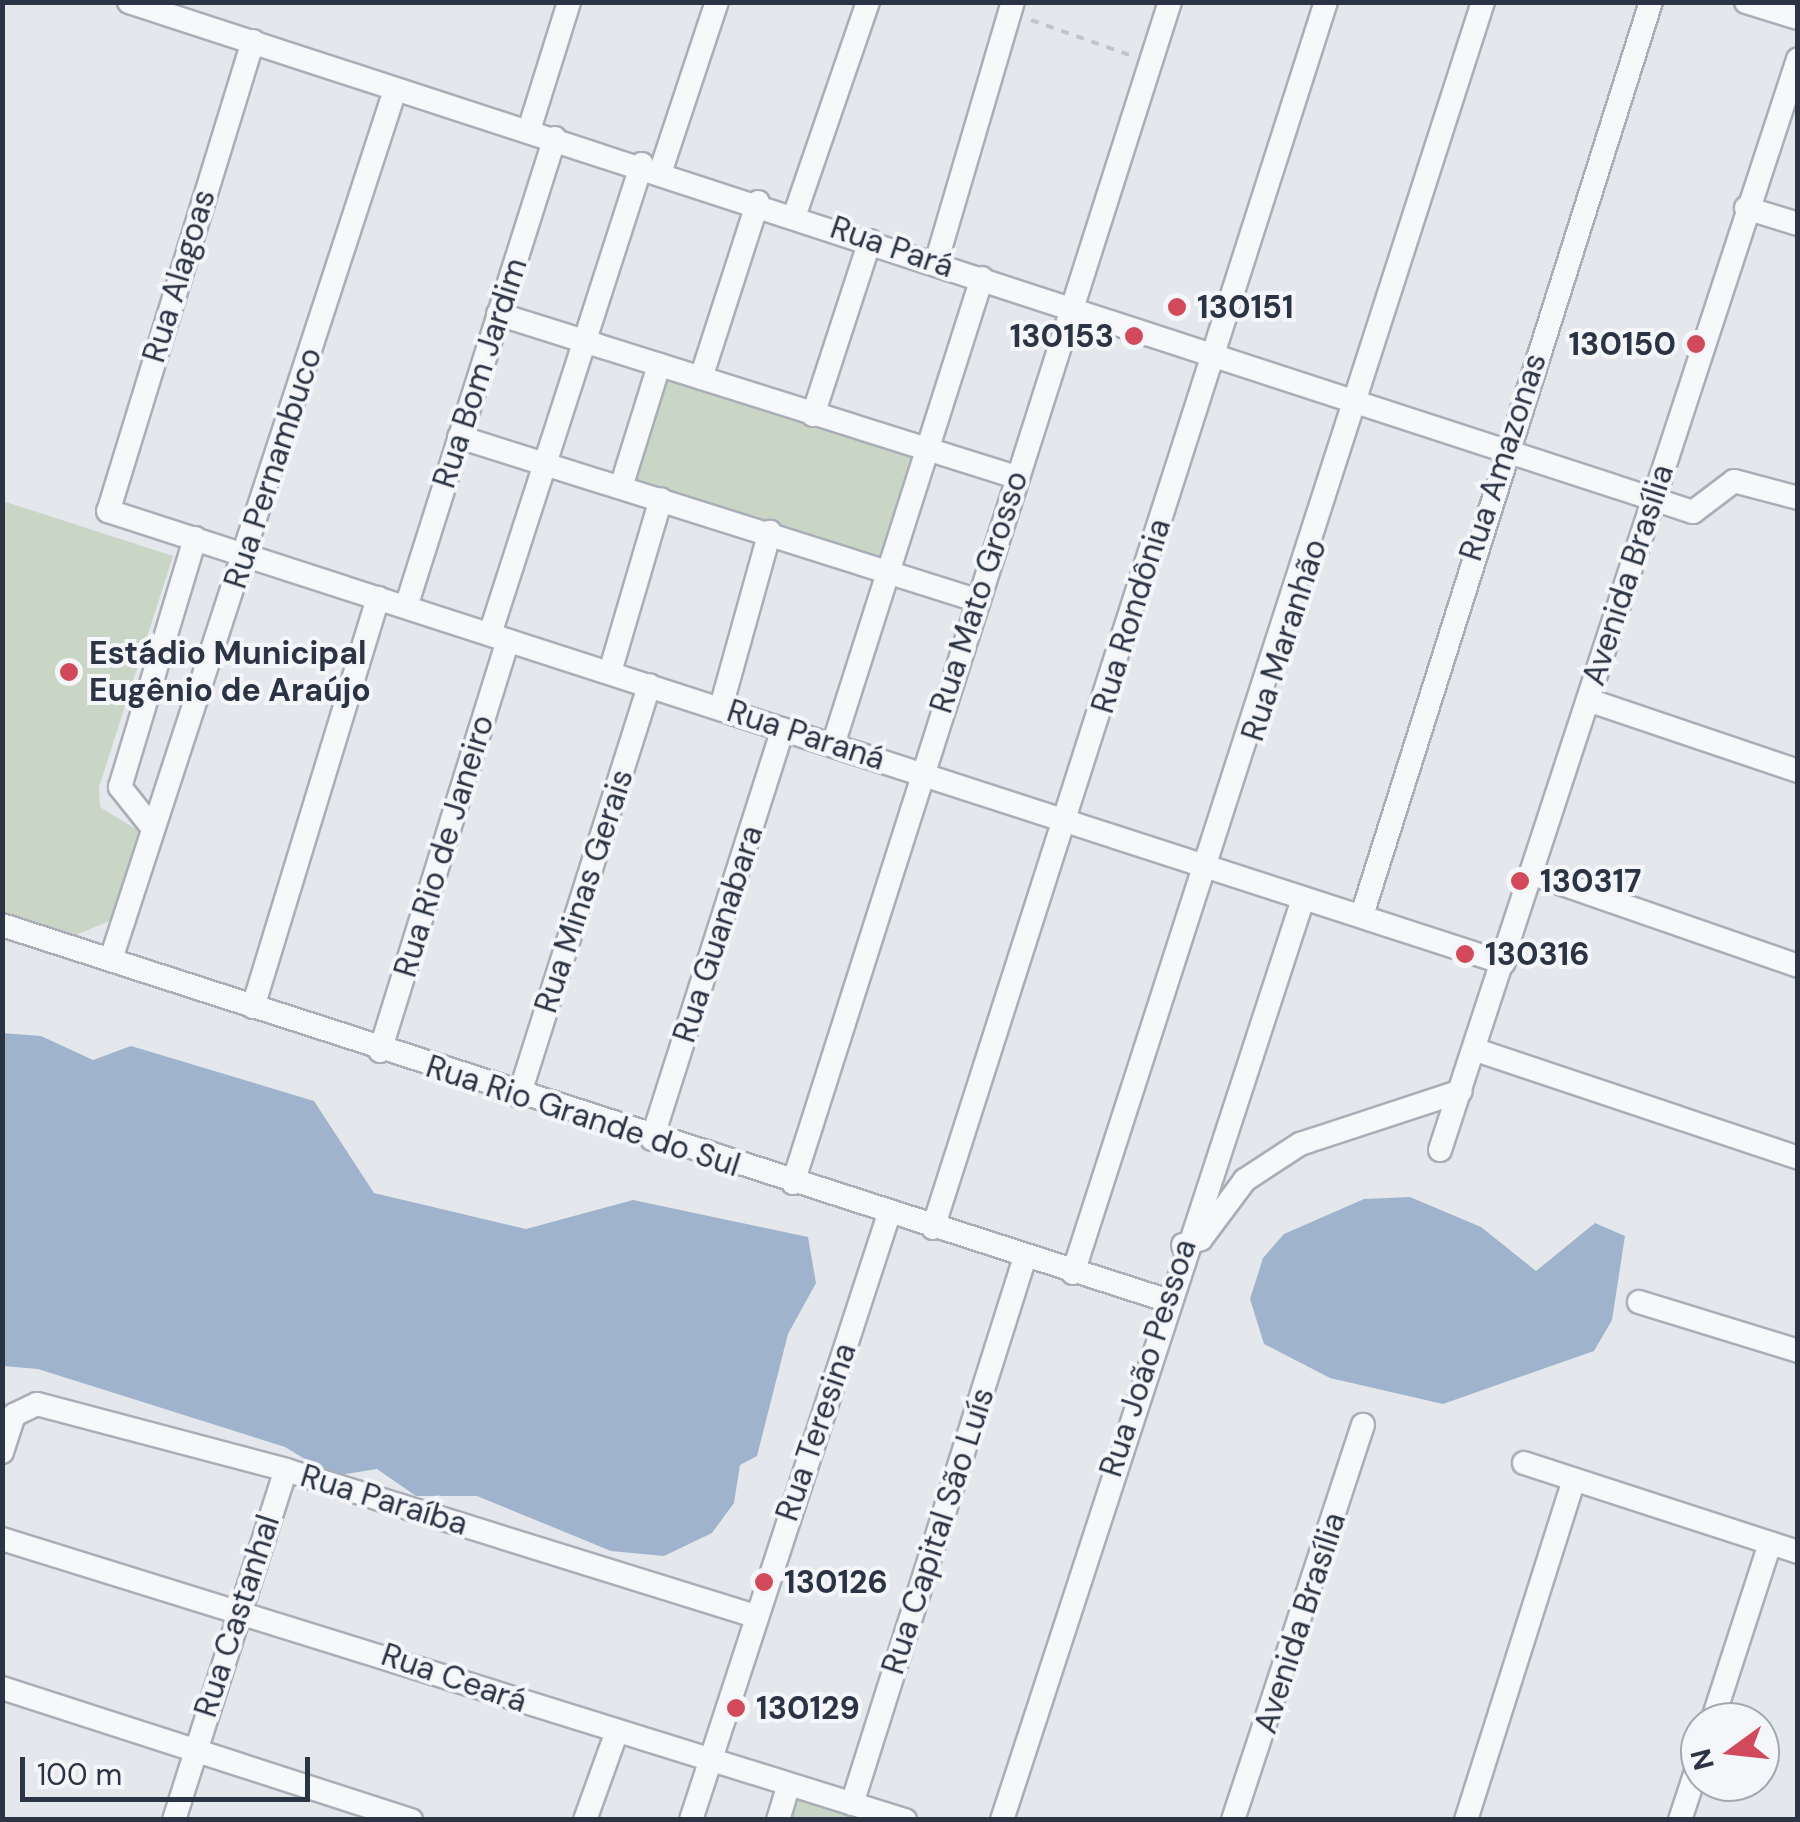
<!DOCTYPE html>
<html>
<head>
<meta charset="utf-8">
<style>
	body { margin:0 }
	#map { position:relative; width:1800px; height:1822px; overflow:hidden; background:#e4e7ec; font-family:"DM Sans",sans-serif }
	div>[style] { position:absolute }
	.green>* { inset:0; background:#c9d6c5 }
	.water>* { inset:0; background:#9fb4cc }
	.path>* { height:4px; margin-top:-2px; transform-origin:0; background:repeating-linear-gradient(90deg,#c2c5cb 0 8px,transparent 0 16px) }
	.roads { filter:drop-shadow(2px 0 #a9aeb7) drop-shadow(-2px 0 #a9aeb7) drop-shadow(0 2px #a9aeb7) drop-shadow(0 -2px #a9aeb7) }
	.minor>* { height:22px; margin:-11px; padding:0 11px; transform-origin:11px; border-radius:11px; background:#f7f8fa }
	.dots>* { width:28px; height:28px; translate:-50% -50%; box-sizing:border-box; border:5px solid #f4f6f9; border-radius:50% }
	span { translate:-50% -50%; white-space:nowrap; text-align:center; line-height:1.15; -webkit-text-stroke:8px #f4f6f9; paint-order:stroke }
	.street-label { font-size:32px; color:#2b3445 }
	.poi-label { font-size:32px; color:#2b3445; font-weight:700 }
	.left { translate:0 -50%; text-align:left }
	.right { translate:-100% -50%; text-align:right }
	.frame { position:absolute; inset:0; border:5px solid #2b3445; pointer-events:none }
	.north { position:absolute; left:1680px; top:1702px; width:100px; height:100px; box-sizing:border-box; background:#f4f6f9; border:2px solid #a4a8b1; border-radius:50%; rotate:255deg; font-size:28px; font-weight:700; line-height:40px; text-align:center; color:#2b3445 }
	.north::after { content:''; display:block; margin:auto; width:35px; height:45px; background:#d1495b; clip-path:polygon(50% 0,100% 100%,50% 72%,0 100%) }
	.scale { position:absolute; left:20px; top:1757px; width:290px; height:45px; box-sizing:border-box; border:5px solid #2b3445; border-top:0; padding-left:12px; font-size:30px; line-height:35px; white-space:nowrap; color:#2b3445; -webkit-text-stroke:8px #f4f6f9; paint-order:stroke }
</style>
</head>
<body>
<div id="map">
	<div class="green">
		<i style="clip-path:polygon(663px 365px,917px 447px,878px 560px,631px 481px)"></i>
		<i style="clip-path:polygon(3px 501px,173px 556px,99px 787px,100px 807px,141px 832px,112px 920px,71px 937px,3px 915px)"></i>
		<i style="clip-path:polygon(797px 1793px,878px 1820px,789px 1820px)"></i>
	</div>
	<div class="water">
		<i style="clip-path:polygon(2px 1033px,41px 1036px,93px 1060px,131px 1046px,314px 1101px,374px 1193px,526px 1229px,633px 1200px,808px 1237px,816px 1283px,788px 1334px,757px 1456px,740px 1465px,734px 1503px,712px 1533px,664px 1556px,611px 1551px,477px 1496px,416px 1496px,377px 1469px,333px 1476px,285px 1447px,38px 1369px,3px 1366px)"></i>
		<i style="clip-path:polygon(1410px 1197px,1481px 1227px,1536px 1271px,1595px 1223px,1625px 1236px,1612px 1320px,1594px 1351px,1443px 1404px,1330px 1378px,1264px 1344px,1250px 1299px,1263px 1258px,1284px 1234px,1364px 1199px)"></i>
	</div>
	<div class="path">
		<i style="left:1031px;top:20px;width:105px;rotate:19.5deg"></i>
	</div>
	<div class="roads">
		<div class="minor">
			<i style="left:129px;top:2px;width:1645px;rotate:18.06deg"></i>
			<i style="left:1693px;top:512px;width:51px;rotate:-37.1deg"></i>
			<i style="left:1734px;top:481px;width:66px;rotate:14.9deg"></i>
			<i style="left:1746px;top:2px;width:54px;rotate:17.1deg"></i>
			<i style="left:253px;top:41px;width:492px;rotate:107.1deg"></i>
			<i style="left:108px;top:511px;width:1467px;rotate:17.94deg"></i>
			<i style="left:529px;top:130px;width:134px;rotate:-72.6deg"></i>
			<i style="left:661px;top:170px;width:177px;rotate:-71.6deg"></i>
			<i style="left:1746px;top:208px;width:54px;rotate:17.1deg"></i>
			<i style="left:795px;top:214px;width:224px;rotate:-71deg"></i>
			<i style="left:936px;top:263px;width:272px;rotate:-73.6deg"></i>
			<i style="left:498px;top:314px;width:543px;rotate:17.47deg"></i>
			<i style="left:701px;top:378px;width:185px;rotate:-72.1deg"></i>
			<i style="left:813px;top:415px;width:183px;rotate:-71.9deg"></i>
			<i style="left:459px;top:437px;width:542px;rotate:17.5deg"></i>
			<i style="left:622px;top:484px;width:125px;rotate:-72.7deg"></i>
			<i style="left:406px;top:607px;width:492px;rotate:-72.4deg"></i>
			<i style="left:490px;top:634px;width:494px;rotate:-72.1deg"></i>
			<i style="left:610px;top:672px;width:180px;rotate:-73.6deg"></i>
			<i style="left:1588px;top:700px;width:222px;rotate:18.7deg"></i>
			<i style="left:721px;top:707px;width:182px;rotate:-74.4deg"></i>
			<i style="left:833px;top:745px;width:490px;rotate:-72.3deg"></i>
			<i style="left:151px;top:826px;width:50px;rotate:-128.5deg"></i>
			<i style="left:120px;top:787px;width:260px;rotate:-73.2deg"></i>
			<i style="left:1533px;top:874px;width:281px;rotate:19.1deg"></i>
			<i style="left:1362px;top:915px;width:958px;rotate:-72.44deg"></i>
			<i style="left:2px;top:925px;width:1223px;rotate:17.86deg"></i>
			<i style="left:111px;top:959px;width:914px;rotate:-71.9deg"></i>
			<i style="left:253px;top:1007px;width:428px;rotate:-73deg"></i>
			<i style="left:1476px;top:1050px;width:340px;rotate:18.5deg"></i>
			<i style="left:380px;top:1051px;width:430px;rotate:-72.7deg"></i>
			<i style="left:519px;top:1096px;width:431px;rotate:-72.4deg"></i>
			<i style="left:652px;top:1139px;width:430px;rotate:-72.3deg"></i>
			<i style="left:1440px;top:1150px;width:1148px;rotate:-71.83deg"></i>
			<i style="left:793px;top:1183px;width:1240px;rotate:-72.3deg"></i>
			<i style="left:933px;top:1228px;width:1287px;rotate:-72.23deg"></i>
			<i style="left:1183px;top:1245px;width:19px;rotate:-18deg"></i>
			<i style="left:1201px;top:1239px;width:74px;rotate:-53.3deg"></i>
			<i style="left:1245px;top:1180px;width:66px;rotate:-33.2deg"></i>
			<i style="left:1300px;top:1144px;width:169px;rotate:-18.2deg"></i>
			<i style="left:1073px;top:1273px;width:1335px;rotate:-72.12deg"></i>
			<i style="left:1639px;top:1302px;width:166px;rotate:17.1deg"></i>
			<i style="left:2px;top:1452px;width:39px;rotate:-72deg"></i>
			<i style="left:14px;top:1415px;width:25px;rotate:-26deg"></i>
			<i style="left:37px;top:1404px;width:258px;rotate:14.8deg"></i>
			<i style="left:286px;top:1470px;width:490px;rotate:17.3deg"></i>
			<i style="left:1524px;top:1463px;width:288px;rotate:18deg"></i>
			<i style="left:2px;top:1539px;width:946px;rotate:17.29deg"></i>
			<i style="left:2px;top:1688px;width:430px;rotate:17.9deg"></i>
			<i style="left:1712px;top:1722px;width:188px;rotate:-72deg"></i>
			<i style="left:852px;top:1804px;width:574px;rotate:-72.45deg"></i>
			<i style="left:174px;top:1820px;width:367px;rotate:-72.3deg"></i>
			<i style="left:585px;top:1820px;width:91px;rotate:-70.2deg"></i>
			<i style="left:691px;top:1820px;width:634px;rotate:-71.91deg"></i>
			<i style="left:778px;top:1820px;width:37px;rotate:-73deg"></i>
			<i style="left:1002px;top:1820px;width:969px;rotate:-71.9deg"></i>
			<i style="left:1233px;top:1820px;width:416px;rotate:-71.8deg"></i>
			<i style="left:1466px;top:1820px;width:357px;rotate:-72.4deg"></i>
			<i style="left:1680px;top:1820px;width:64px;rotate:-71.8deg"></i>
		</div>
	</div>
	<div class="dots">
		<i style="left:1177px;top:307px;background:#d1495b"></i>
		<i style="left:1134px;top:336px;background:#d1495b"></i>
		<i style="left:1696px;top:344px;background:#d1495b"></i>
		<i style="left:69px;top:672px;background:#d1495b"></i>
		<i style="left:1520px;top:881px;background:#d1495b"></i>
		<i style="left:1465px;top:954px;background:#d1495b"></i>
		<i style="left:764px;top:1582px;background:#d1495b"></i>
		<i style="left:736px;top:1708px;background:#d1495b"></i>
	</div>
	<div class="street-label">
		<span style="left:892px;top:247px;rotate:19deg">Rua Pará</span>
		<span style="left:179px;top:276px;rotate:-73deg">Rua Alagoas</span>
		<span style="left:480px;top:373px;rotate:-72deg">Rua Bom Jardim</span>
		<span style="left:1503px;top:457px;rotate:-72deg">Rua Amazonas</span>
		<span style="left:273px;top:468px;rotate:-72deg">Rua Pernambuco</span>
		<span style="left:1628px;top:575px;rotate:-72deg">Avenida Brasília</span>
		<span style="left:979px;top:592px;rotate:-72deg">Rua Mato Grosso</span>
		<span style="left:1131px;top:616px;rotate:-73deg">Rua Rondônia</span>
		<span style="left:1284px;top:640px;rotate:-72deg">Rua Maranhão</span>
		<span style="left:806px;top:735px;rotate:18deg">Rua Paraná</span>
		<span style="left:444px;top:846px;rotate:-73deg">Rua Rio de Janeiro</span>
		<span style="left:584px;top:891px;rotate:-72deg">Rua Minas Gerais</span>
		<span style="left:718px;top:934px;rotate:-72deg">Rua Guanabara</span>
		<span style="left:583px;top:1116px;rotate:18deg">Rua Rio Grande do Sul</span>
		<span style="left:1148px;top:1358px;rotate:-72deg">Rua João Pessoa</span>
		<span style="left:816px;top:1432px;rotate:-71deg">Rua Teresina</span>
		<span style="left:384px;top:1500px;rotate:17deg">Rua Paraíba</span>
		<span style="left:938px;top:1531px;rotate:-72deg">Rua Capital São Luís</span>
		<span style="left:237px;top:1616px;rotate:-72deg">Rua Castanhal</span>
		<span style="left:1300px;top:1623px;rotate:-72deg">Avenida Brasília</span>
		<span style="left:454px;top:1678px;rotate:19deg">Rua Ceará</span>
	</div>
	<div class="poi-label">
		<span class="left" style="left:1197px;top:307px">130151</span>
		<span class="right" style="left:1114px;top:336px">130153</span>
		<span class="right" style="left:1676px;top:344px">130150</span>
		<span class="left" style="left:89px;top:672px">Estádio Municipal<br>Eugênio de Araújo</span>
		<span class="left" style="left:1540px;top:881px">130317</span>
		<span class="left" style="left:1485px;top:954px">130316</span>
		<span class="left" style="left:784px;top:1582px">130126</span>
		<span class="left" style="left:756px;top:1708px">130129</span>
	</div>
	<div class="frame"></div>
	<div class="north">N</div>
	<div class="scale">100 m</div>
</div>
</body>
</html>
